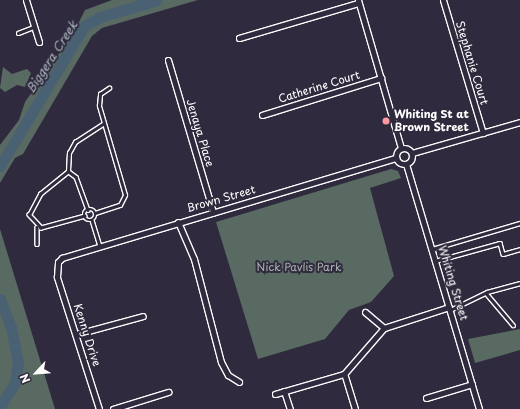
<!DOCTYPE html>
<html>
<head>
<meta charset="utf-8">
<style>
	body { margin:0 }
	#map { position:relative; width:520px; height:409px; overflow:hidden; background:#2f2a3d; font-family:"Playpen Sans",sans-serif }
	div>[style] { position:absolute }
	.green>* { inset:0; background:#586a62 }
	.river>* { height:11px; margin:-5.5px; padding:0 5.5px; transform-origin:5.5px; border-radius:5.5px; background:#496173 }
	.roads { filter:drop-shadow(1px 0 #fff) drop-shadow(-1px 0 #fff) drop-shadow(0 1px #fff) drop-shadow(0 -1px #fff) }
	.service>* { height:2.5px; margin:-1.25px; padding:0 1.25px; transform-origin:1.25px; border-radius:1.25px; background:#2f2a3d }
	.service>.ring { margin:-1.25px; padding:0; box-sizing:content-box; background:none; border:2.5px solid #2f2a3d; border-radius:50% }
	.minor>* { height:5px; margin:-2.5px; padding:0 2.5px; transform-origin:2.5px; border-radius:2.5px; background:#2f2a3d }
	.minor>.ring { margin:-2.5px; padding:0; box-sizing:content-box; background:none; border:5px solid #2f2a3d; border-radius:50% }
	.dots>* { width:11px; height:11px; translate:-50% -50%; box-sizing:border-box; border:2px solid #2f2a3d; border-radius:50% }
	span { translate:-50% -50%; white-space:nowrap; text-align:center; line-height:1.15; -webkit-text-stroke:4px #2f2a3d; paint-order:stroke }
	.street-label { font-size:11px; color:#fff }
	.poi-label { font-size:11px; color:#fff; font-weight:700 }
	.left { translate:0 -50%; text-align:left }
	.park-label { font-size:11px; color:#acb4b0 }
	.water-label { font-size:12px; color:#adb8c0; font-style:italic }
	.north { position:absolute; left:16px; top:353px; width:40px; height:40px; -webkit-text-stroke:3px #2f2a3d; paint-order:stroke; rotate:244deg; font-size:11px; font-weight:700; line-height:16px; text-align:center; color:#fff }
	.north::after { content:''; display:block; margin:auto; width:14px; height:18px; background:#fff; clip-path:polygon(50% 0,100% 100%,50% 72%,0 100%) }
</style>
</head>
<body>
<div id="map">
	<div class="green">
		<i style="clip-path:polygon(112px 0,198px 0,102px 28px,92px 36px,23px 154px,15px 158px,0 183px,0 145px,19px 120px,25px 102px,74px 32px,85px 10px)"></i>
		<i style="clip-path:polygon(3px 67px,12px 74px,27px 69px,31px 73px,25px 87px,17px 85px,5px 92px,0 88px)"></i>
		<i style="clip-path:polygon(391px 169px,398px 171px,401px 178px,370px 188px,394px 276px,371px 302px,349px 310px,325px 339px,258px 359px,216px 222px)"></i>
		<i style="clip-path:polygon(0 229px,55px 409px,0 409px)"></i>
		<i style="clip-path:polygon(520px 329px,520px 350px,475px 363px,468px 339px)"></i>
	</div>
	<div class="river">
		<i style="left:0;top:166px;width:163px;rotate:-59deg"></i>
		<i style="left:84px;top:26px;width:18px;rotate:-29deg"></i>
		<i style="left:100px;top:17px;width:59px;rotate:-16.6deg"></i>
		<i style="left:0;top:299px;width:30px;rotate:69deg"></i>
		<i style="left:11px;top:327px;width:37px;rotate:79deg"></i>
		<i style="left:18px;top:363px;width:20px;rotate:99deg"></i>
		<i style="left:15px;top:383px;width:27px;rotate:123deg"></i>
	</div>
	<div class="roads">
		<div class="service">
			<i style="left:18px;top:33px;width:17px;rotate:-21deg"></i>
			<i style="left:68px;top:171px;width:18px;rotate:-87deg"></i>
			<i style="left:69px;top:153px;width:13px;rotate:-61deg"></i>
			<i style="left:75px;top:142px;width:33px;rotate:-33deg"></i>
			<i class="ring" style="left:84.5px;top:209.5px;width:8.5px;height:8.5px"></i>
			<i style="left:95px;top:213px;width:26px;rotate:-18deg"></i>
			<i style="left:120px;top:205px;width:11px;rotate:-63deg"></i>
			<i style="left:125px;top:195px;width:93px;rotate:-106.3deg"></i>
			<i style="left:99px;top:106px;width:12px;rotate:-85deg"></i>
			<i style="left:100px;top:94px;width:11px;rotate:-34deg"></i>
			<i style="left:85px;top:216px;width:46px;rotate:164.7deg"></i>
			<i style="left:41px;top:228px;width:18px;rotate:-133deg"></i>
			<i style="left:29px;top:215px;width:24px;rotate:-62deg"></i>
			<i style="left:40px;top:194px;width:36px;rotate:-39deg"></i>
			<i style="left:68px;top:171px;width:10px;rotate:37deg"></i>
			<i style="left:76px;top:177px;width:35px;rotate:70deg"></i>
			<i style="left:92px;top:220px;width:27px;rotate:73deg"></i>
			<i style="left:37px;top:227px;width:17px;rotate:90deg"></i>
			<i style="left:432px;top:249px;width:92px;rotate:-16.5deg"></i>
			<i style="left:435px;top:261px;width:67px;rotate:-15.5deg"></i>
			<i style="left:500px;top:243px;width:11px;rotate:75deg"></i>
			<i style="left:503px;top:254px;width:18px;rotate:-16deg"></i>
			<i style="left:486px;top:293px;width:42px;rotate:49.8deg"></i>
			<i style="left:450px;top:310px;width:41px;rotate:-25.9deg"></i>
			<i style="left:487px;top:292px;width:34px;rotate:-15deg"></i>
		</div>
		<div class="minor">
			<i style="left:26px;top:0;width:44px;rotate:72.8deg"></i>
			<i style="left:358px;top:0;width:154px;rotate:73.8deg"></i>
			<i style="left:443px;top:0;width:139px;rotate:73.3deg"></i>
			<i style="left:239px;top:38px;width:124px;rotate:-16.4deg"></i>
			<i style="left:168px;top:60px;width:159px;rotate:73.5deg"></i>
			<i style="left:262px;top:115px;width:125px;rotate:-17.3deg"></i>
			<i class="ring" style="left:396px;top:148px;width:11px;height:11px"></i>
			<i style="left:412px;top:153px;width:112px;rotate:-16deg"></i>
			<i style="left:406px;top:164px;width:256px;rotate:73.4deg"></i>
			<i style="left:178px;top:222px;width:40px;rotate:66.6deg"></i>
			<i style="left:194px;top:259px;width:106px;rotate:75.3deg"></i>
			<i style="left:221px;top:362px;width:15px;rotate:62deg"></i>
			<i style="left:228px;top:375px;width:13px;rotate:32deg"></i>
			<i style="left:365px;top:312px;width:25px;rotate:40deg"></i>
			<i style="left:77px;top:334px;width:68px;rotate:-15.3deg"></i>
			<i style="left:284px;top:391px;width:19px;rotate:72deg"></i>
			<i style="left:275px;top:394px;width:72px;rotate:-16.2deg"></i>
			<i style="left:426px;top:398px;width:48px;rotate:-16.9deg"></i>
			<i style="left:99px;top:409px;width:139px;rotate:-107.7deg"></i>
			<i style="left:57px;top:277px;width:15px;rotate:-86deg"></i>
			<i style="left:58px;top:262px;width:6px;rotate:-45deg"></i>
			<i style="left:62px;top:258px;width:349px;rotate:-16.7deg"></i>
			<i style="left:113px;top:409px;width:58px;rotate:-17.2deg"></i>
			<i style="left:355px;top:409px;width:37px;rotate:-107deg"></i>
			<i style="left:344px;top:374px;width:61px;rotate:-49deg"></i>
			<i style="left:384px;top:328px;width:68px;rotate:-17.9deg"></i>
		</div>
	</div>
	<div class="dots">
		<i style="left:386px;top:121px;background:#ff9aa2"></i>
	</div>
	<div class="street-label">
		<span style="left:472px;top:63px;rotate:73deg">Stephanie Court</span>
		<span style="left:319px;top:87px;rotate:-17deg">Catherine Court</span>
		<span style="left:200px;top:133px;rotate:73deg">Jenaya Place</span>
		<span style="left:221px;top:199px;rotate:-16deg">Brown Street</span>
		<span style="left:453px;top:283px;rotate:73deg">Whiting Street</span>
		<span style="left:87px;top:335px;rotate:72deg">Kenny Drive</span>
	</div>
	<div class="poi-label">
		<span class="left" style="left:394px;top:121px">Whiting St at<br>Brown Street</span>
	</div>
	<div class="park-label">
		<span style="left:299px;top:267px">Nick Pavlis Park</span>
	</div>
	<div class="water-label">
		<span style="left:52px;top:57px;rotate:-57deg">Biggera Creek</span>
	</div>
	<div class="north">N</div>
</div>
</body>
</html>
